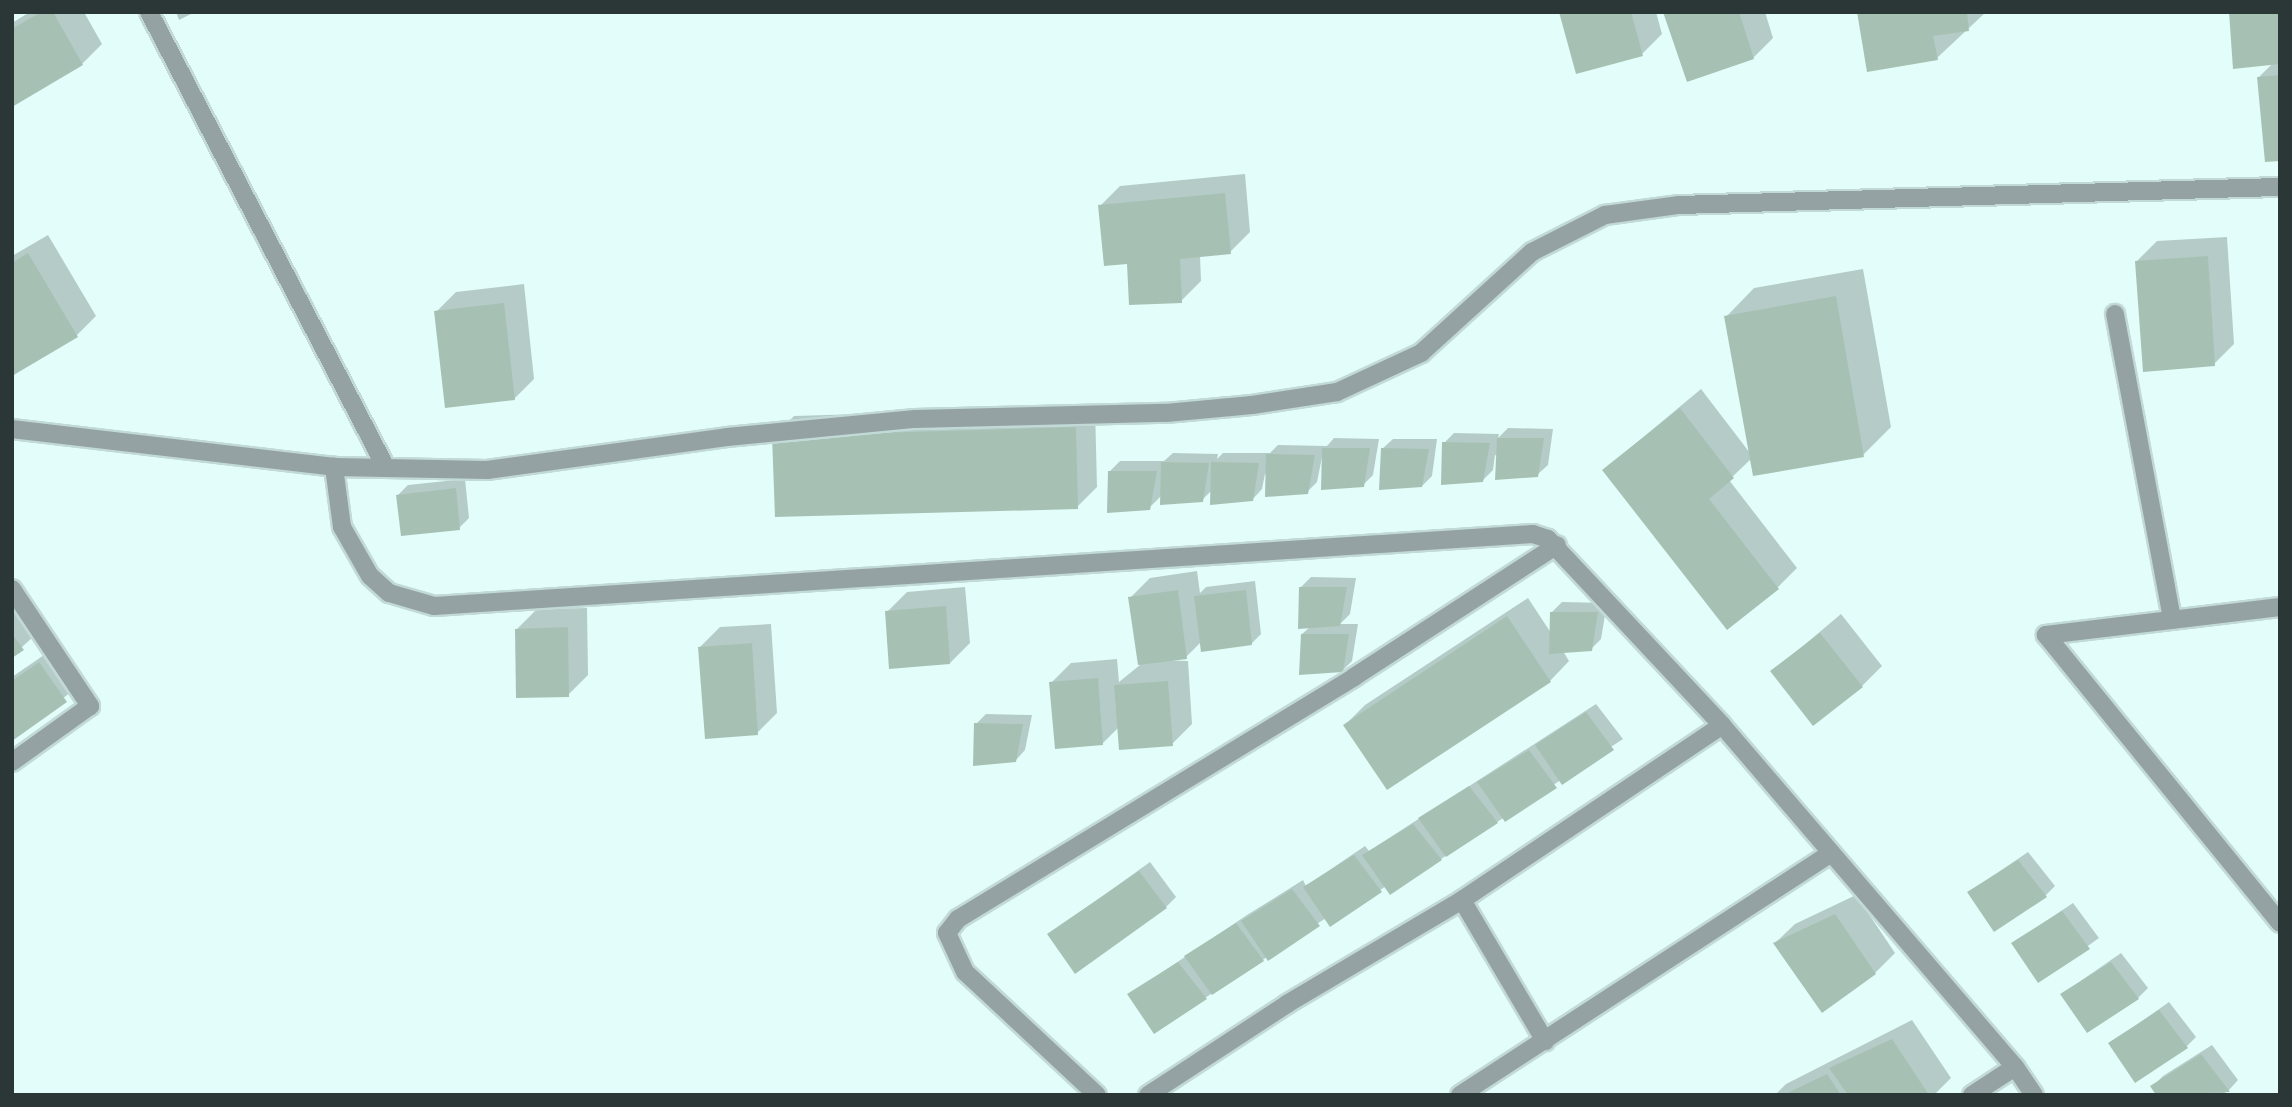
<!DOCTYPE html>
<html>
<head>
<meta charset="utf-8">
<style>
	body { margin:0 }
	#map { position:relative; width:2292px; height:1107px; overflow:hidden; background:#e3fefa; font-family:"Open Sans",sans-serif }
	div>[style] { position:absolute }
	.shadow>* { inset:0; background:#0003 }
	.building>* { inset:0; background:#a6c1b3 }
	.roads { filter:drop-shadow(2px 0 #c2dad7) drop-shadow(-2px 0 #c2dad7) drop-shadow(0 2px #c2dad7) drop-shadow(0 -2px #c2dad7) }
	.minor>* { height:18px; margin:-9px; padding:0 9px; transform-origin:9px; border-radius:9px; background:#95a2a4 }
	span { translate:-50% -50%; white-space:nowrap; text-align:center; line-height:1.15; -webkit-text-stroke:5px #fff; paint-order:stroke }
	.frame { position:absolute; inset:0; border:14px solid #2b3736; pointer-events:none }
</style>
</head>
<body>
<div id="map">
	<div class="shadow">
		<i style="clip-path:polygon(30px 12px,84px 12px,102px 44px,82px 64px,12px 105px,12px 23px)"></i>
		<i style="clip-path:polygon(176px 12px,195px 12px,179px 20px)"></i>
		<i style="clip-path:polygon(1561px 12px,1656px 12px,1662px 34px,1642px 54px)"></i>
		<i style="clip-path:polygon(1665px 12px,1765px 12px,1773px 38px,1753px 58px)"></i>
		<i style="clip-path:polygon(1858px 12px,1986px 12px,1937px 58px)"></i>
		<i style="clip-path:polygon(2280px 12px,2280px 159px,2259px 77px,2273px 63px)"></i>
		<i style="clip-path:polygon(1245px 174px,1250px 232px,1230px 252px,1200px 255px,1201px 281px,1181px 301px,1129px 263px,1100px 206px,1120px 186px)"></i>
		<i style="clip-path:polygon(48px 235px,96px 316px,76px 336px,12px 374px,12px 256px)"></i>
		<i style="clip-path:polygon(2227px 237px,2234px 344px,2214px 364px,2137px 261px,2157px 241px)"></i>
		<i style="clip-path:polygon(1863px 269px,1891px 427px,1863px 455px,1751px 459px,1729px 480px,1797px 568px,1777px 588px,1604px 470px,1701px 389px,1750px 453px,1726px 317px,1754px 288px)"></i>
		<i style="clip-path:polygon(524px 284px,534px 379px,514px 399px,436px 312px,456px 292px)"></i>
		<i style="clip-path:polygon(1095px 407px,1097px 487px,1077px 507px,774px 436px,794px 416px)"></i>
		<i style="clip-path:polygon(1508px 428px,1553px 429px,1548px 465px,1537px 475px,1495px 455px,1493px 470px,1483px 480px,1444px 443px,1454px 433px,1499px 434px,1498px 438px)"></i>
		<i style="clip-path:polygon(1334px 438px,1379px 439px,1373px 475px,1363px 485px,1322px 457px,1317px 482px,1307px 492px,1265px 474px,1262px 489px,1252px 500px,1212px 490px,1202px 500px,1162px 495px,1149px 508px,1110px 471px,1120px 461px,1164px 461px,1173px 453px,1218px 454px,1217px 459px,1223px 453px,1270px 453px,1278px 445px,1327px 446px)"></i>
		<i style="clip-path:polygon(1393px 439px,1437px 439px,1432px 476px,1422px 486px,1382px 449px)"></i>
		<i style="clip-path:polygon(465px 479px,469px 518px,459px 528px,398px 495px,408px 485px)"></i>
		<i style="clip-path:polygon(1197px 571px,1200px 593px,1206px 587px,1255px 581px,1261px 634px,1251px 644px,1202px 641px,1186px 657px,1160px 660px,1188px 661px,1192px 724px,1172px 744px,1119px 727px,1102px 744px,1051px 683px,1071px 663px,1117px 659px,1119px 682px,1140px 665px,1130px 598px,1150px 578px)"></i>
		<i style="clip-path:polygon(1311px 577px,1356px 578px,1350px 614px,1340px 624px,1358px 624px,1352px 661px,1342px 671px,1302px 634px,1310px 627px,1301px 587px)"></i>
		<i style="clip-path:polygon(965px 587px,970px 643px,950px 663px,887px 612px,907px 592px)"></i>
		<i style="clip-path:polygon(12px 592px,43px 628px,12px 656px)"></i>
		<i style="clip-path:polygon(1528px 598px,1551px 633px,1552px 612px,1562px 602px,1607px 603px,1601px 639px,1591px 649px,1563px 651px,1569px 661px,1550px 681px,1345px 725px,1365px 705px)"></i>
		<i style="clip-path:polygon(587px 608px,588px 675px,568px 695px,517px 629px,537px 609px)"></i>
		<i style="clip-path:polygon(1841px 614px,1882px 666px,1862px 686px,1772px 672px)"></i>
		<i style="clip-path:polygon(771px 624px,777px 713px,757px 733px,700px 647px,720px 627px)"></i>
		<i style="clip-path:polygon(60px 644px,86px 680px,13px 738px,12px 677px)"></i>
		<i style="clip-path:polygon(1596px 704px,1623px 739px,1441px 859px,1386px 886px,1331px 924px,1326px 918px,1205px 998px,1130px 994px,1247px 915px,1303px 880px,1306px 886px,1365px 846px,1369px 851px)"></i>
		<i style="clip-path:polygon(986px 714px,1032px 715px,1025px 750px,1015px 761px,976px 724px)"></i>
		<i style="clip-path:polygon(2028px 852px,2055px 886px,2045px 896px,1969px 892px)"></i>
		<i style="clip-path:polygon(1150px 862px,1176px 897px,1166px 907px,1050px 934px)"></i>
		<i style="clip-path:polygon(1856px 895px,1895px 953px,1875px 973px,1775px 943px,1795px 924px)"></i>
		<i style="clip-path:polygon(2073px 903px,2099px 938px,2039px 981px,2013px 943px)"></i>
		<i style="clip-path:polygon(2121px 953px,2148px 988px,2138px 998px,2062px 994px)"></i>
		<i style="clip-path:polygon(2169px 1002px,2196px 1037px,2186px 1047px,2111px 1043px)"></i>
		<i style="clip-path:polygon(1912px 1020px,1951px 1078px,1934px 1095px,1766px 1095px,1776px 1094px,1786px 1084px)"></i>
		<i style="clip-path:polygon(2212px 1045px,2238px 1080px,2229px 1090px,2222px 1095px,2158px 1095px,2153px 1086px,2163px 1076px)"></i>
	</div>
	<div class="building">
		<i style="clip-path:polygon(41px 12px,53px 12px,83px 65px,12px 107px,12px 29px)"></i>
		<i style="clip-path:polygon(1559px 12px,1631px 12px,1643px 56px,1576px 74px)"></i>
		<i style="clip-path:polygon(1663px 12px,1739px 12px,1754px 59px,1687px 82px)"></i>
		<i style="clip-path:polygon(1857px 12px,1967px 12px,1969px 31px,1933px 36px,1938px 60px,1867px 72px)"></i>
		<i style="clip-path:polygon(2229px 12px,2280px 12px,2280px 64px,2233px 69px)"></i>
		<i style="clip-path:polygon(2280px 75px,2280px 161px,2265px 162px,2257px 77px)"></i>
		<i style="clip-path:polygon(1225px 193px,1231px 254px,1180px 259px,1182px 303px,1129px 305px,1127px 264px,1104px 266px,1098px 205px)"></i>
		<i style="clip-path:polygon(28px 253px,78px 337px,12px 376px,12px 263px)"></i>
		<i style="clip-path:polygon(2208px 256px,2215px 366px,2143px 372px,2135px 261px)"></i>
		<i style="clip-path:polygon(1836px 296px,1864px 457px,1753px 476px,1724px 316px)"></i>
		<i style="clip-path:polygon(504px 303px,515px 400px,445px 408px,434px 311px)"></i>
		<i style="clip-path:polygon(1680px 408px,1734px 478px,1709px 499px,1779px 589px,1727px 630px,1602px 470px)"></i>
		<i style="clip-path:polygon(1076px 427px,1078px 509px,775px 517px,772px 436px)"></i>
		<i style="clip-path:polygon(1497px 438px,1544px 438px,1538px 477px,1495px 480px)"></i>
		<i style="clip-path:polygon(1442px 442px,1490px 443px,1483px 482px,1441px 485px)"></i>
		<i style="clip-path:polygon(1322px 448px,1370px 448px,1364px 487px,1321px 490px)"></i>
		<i style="clip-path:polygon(1381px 448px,1429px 449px,1422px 487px,1379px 490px)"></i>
		<i style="clip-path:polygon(1266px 454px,1315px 455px,1308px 494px,1265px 497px)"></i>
		<i style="clip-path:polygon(1161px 462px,1209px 463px,1203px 502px,1160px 505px)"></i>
		<i style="clip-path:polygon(1211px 462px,1259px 463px,1253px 501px,1210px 505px)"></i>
		<i style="clip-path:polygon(1108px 471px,1157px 471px,1150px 510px,1107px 513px)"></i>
		<i style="clip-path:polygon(456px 488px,460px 530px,401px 536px,396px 495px)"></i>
		<i style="clip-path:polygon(1299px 587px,1347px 587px,1340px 626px,1298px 629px)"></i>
		<i style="clip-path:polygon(1178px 590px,1187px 659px,1138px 665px,1128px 597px)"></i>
		<i style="clip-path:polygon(1246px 590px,1252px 645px,1201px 652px,1194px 596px)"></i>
		<i style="clip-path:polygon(946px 606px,950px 664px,889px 669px,885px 611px)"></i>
		<i style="clip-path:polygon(1550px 612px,1598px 612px,1592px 651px,1549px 654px)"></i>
		<i style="clip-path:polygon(1507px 616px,1551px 682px,1387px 790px,1343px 725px)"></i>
		<i style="clip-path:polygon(568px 627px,569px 697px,516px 698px,515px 629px)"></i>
		<i style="clip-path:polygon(1820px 633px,1863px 687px,1813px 726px,1770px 671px)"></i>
		<i style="clip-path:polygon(12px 634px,24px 650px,12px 658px)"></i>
		<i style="clip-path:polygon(1301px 634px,1349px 634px,1343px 672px,1299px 675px)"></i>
		<i style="clip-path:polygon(752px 643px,758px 735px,705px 739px,698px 647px)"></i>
		<i style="clip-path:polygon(39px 662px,67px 702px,12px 741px,12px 681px)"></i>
		<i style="clip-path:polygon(1098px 678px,1103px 745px,1055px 749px,1049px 682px)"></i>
		<i style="clip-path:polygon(1168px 681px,1173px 746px,1119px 750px,1114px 685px)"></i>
		<i style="clip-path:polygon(1586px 712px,1614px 750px,1562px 785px,1535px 745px)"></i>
		<i style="clip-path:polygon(974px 723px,1023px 724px,1016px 762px,973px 766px)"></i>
		<i style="clip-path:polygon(1529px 750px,1557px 788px,1505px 822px,1477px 782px)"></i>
		<i style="clip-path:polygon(1469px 786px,1498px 823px,1446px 857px,1418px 818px)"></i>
		<i style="clip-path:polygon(1413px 824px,1442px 860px,1390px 895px,1362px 855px)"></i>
		<i style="clip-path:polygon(1354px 855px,1382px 892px,1330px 927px,1303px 887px)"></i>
		<i style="clip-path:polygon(2018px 860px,2047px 897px,1994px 932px,1967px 892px)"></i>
		<i style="clip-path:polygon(1139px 871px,1167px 908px,1075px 974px,1047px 934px)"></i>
		<i style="clip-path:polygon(1292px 889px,1320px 926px,1268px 961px,1241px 921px)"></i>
		<i style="clip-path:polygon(2062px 911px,2090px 949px,2038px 983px,2011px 943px)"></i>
		<i style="clip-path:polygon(1835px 914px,1876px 974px,1822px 1013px,1773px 943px)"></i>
		<i style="clip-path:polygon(1236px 923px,1264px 961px,1212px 995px,1184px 956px)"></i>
		<i style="clip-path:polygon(1178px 962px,1207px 999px,1154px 1034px,1127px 994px)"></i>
		<i style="clip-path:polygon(2111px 962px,2139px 999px,2087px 1033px,2060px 994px)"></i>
		<i style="clip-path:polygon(2159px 1010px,2188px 1048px,2135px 1083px,2108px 1043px)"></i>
		<i style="clip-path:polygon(1892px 1039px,1929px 1095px,1848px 1095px,1829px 1068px)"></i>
		<i style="clip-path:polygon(2201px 1054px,2230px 1092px,2156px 1095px,2150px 1086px)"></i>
		<i style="clip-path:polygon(1827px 1074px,1841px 1095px,1783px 1095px)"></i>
	</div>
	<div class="roads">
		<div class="minor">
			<i style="left:149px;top:12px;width:512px;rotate:62.53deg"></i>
			<i style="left:2115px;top:314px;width:311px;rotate:79.4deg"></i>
			<i style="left:12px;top:429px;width:324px;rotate:6.7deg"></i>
			<i style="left:12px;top:589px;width:141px;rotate:56.3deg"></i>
			<i style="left:90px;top:706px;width:96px;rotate:144.3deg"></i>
			<i style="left:2280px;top:607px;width:236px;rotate:173.2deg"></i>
			<i style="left:2046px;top:635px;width:371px;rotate:50.9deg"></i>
			<i style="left:1462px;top:900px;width:164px;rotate:59.5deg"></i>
			<i style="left:1097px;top:1095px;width:180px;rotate:-137deg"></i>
			<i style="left:965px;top:972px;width:43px;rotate:-114.8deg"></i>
			<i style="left:947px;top:933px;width:18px;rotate:-52deg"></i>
			<i style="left:958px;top:919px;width:464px;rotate:-31.4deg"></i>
			<i style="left:1354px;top:677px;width:242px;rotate:-33deg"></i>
			<i style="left:1148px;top:1095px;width:166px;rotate:-33.2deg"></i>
			<i style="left:1287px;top:1004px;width:204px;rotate:-30.7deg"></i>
			<i style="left:1462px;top:900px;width:313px;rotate:-33.9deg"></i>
			<i style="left:1460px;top:1095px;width:442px;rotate:-33.1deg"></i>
			<i style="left:1972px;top:1095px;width:51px;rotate:-33.1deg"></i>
			<i style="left:2034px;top:1095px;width:34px;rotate:-124deg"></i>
			<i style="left:2015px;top:1067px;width:450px;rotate:-130.6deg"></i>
			<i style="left:1722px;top:725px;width:255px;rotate:-133.1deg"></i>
			<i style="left:1548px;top:539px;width:16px;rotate:-162deg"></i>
			<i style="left:1533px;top:534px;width:1101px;rotate:176.25deg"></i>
			<i style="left:434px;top:606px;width:47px;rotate:-163.9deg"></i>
			<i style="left:389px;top:593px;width:25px;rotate:-138deg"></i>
			<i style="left:370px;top:576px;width:56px;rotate:-119.7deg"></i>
			<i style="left:342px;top:527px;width:61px;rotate:-97.6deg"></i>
			<i style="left:334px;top:467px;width:153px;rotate:1.1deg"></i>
			<i style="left:487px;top:470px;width:242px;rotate:-7.8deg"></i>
			<i style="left:727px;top:437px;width:189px;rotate:-5.5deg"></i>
			<i style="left:915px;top:419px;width:251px;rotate:-1.4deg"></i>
			<i style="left:1166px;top:413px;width:86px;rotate:-5.3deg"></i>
			<i style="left:1252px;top:405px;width:86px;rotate:-8.7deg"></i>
			<i style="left:1337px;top:392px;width:93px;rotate:-24.9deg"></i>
			<i style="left:1421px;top:353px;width:150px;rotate:-42.3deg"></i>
			<i style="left:1532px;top:252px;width:82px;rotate:-26.9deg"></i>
			<i style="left:1605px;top:215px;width:75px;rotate:-7.7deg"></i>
			<i style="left:1679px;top:205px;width:601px;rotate:-1.72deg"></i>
		</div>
	</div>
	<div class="frame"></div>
</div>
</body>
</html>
